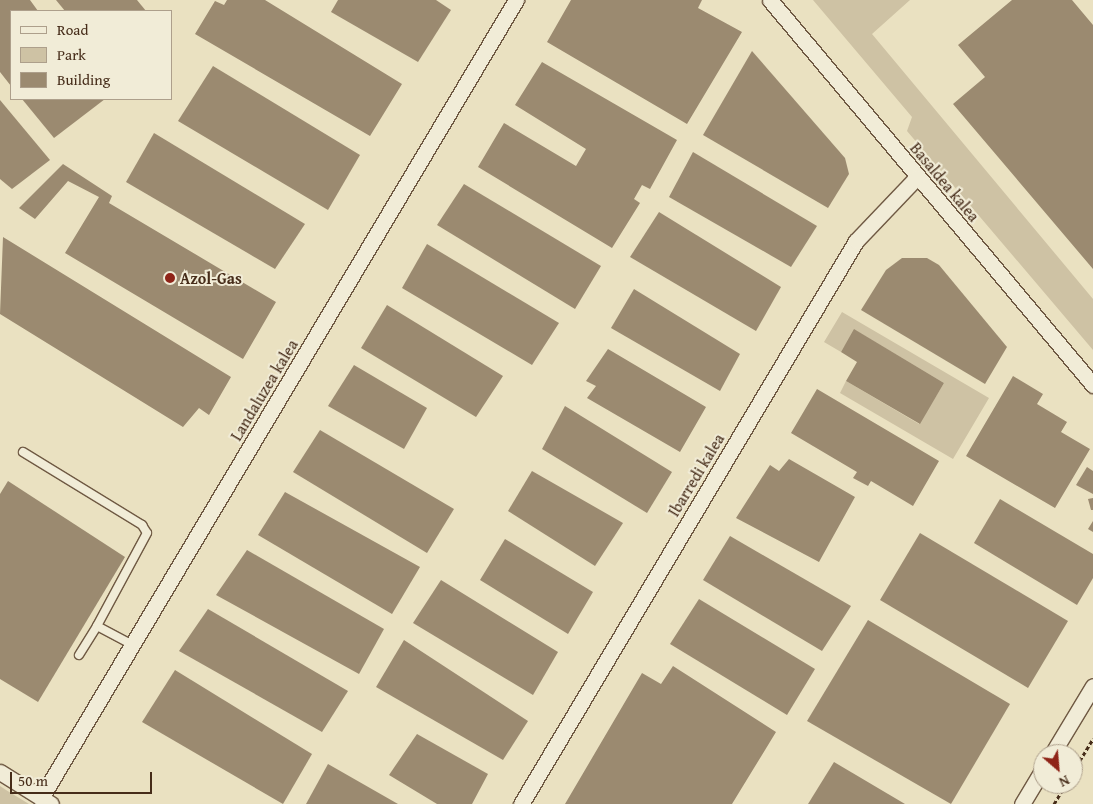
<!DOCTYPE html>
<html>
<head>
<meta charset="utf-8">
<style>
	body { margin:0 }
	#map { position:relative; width:1093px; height:804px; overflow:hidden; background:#eae1c1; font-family:"Gentium Book Plus",serif }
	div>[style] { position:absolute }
	.green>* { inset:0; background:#cec2a4 }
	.building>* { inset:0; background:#9b8a70 }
	.path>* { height:3px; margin-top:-1.5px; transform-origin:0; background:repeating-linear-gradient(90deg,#462c19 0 4px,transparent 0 6.5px) }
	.roads { filter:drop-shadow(1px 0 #6f5943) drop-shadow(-1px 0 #6f5943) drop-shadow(0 1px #6f5943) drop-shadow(0 -1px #6f5943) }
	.service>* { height:8px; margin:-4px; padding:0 4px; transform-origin:4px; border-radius:4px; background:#f1ecd7 }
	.minor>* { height:15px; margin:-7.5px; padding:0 7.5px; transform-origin:7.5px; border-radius:7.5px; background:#f1ecd7 }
	.dots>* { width:14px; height:14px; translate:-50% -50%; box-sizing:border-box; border:2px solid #f1ecd7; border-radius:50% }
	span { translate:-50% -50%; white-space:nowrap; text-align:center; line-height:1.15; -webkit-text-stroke:4px #f1ecd7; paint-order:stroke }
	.street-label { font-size:16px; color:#462c19 }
	.poi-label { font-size:16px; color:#462c19; font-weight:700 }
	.left { translate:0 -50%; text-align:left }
	.legend { position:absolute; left:10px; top:10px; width:162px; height:90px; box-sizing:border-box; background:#f1ecd7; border:1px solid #ad9f8b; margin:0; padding:6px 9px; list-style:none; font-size:15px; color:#462c19 }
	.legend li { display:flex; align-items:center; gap:10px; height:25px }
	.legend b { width:25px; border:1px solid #ad9f8b }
	.north { position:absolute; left:1033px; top:744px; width:50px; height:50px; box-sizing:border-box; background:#f1ecd7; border:1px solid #ad9f8b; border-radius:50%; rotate:153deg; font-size:14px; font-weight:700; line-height:20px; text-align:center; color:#462c19 }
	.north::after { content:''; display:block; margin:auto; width:18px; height:22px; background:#8f2418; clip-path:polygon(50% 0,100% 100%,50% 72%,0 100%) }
	.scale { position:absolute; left:10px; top:772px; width:142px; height:22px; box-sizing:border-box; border:2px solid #462c19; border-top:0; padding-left:6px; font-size:15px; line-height:18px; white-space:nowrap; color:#462c19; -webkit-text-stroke:4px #f1ecd7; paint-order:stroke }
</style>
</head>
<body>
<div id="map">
	<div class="green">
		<i style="clip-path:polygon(813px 0,910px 0,872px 34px,1093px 299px,1093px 350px,907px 131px,912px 117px)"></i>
		<i style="clip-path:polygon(842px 312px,989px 398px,953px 459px,840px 393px,846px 381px,919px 424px,944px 383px,855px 330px,841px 352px,824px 342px)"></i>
		<i style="clip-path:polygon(0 786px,6px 790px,29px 804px,0 804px)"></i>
	</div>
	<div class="building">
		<i style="clip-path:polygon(0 0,30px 0,38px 11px,11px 11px,11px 86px,0 72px)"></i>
		<i style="clip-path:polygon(56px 0,137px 0,146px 11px,65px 11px)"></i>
		<i style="clip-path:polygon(227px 0,265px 0,402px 84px,370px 136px,195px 34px,215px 1px,224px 5px)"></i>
		<i style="clip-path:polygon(338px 0,436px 0,451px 10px,418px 62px,331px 12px)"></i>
		<i style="clip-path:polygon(571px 0,702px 0,698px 8px,742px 32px,687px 124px,547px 42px)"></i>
		<i style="clip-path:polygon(1012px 0,1072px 0,1093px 25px,1093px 269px,953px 104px,985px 77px,958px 45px)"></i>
		<i style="clip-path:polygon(752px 51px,845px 158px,849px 174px,828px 208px,703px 135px)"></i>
		<i style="clip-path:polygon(542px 62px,677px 140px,650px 189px,642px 185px,634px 199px,640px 203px,612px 248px,478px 167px,504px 123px,576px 166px,586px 149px,515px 105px)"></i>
		<i style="clip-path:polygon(213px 66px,360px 155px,328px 210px,178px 121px)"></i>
		<i style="clip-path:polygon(22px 99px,105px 99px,54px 138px)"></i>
		<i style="clip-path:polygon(0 100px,50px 160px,12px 189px,0 179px)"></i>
		<i style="clip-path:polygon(154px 133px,305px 224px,275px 269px,126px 182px)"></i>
		<i style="clip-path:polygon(693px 152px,817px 226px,791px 267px,669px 197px)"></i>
		<i style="clip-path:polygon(63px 164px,112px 196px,109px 203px,276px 302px,243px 359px,65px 253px,99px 197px,68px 181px,35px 219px,19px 208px)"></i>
		<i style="clip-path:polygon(464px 184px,601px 266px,575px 309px,437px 225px)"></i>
		<i style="clip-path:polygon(659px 212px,781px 287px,756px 331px,630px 257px)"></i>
		<i style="clip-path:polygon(3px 237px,231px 377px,209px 415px,199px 408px,183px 427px,0 314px)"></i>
		<i style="clip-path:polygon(427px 244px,559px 323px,532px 365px,402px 288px)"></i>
		<i style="clip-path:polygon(902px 258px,927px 258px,939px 265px,1007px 347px,985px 384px,861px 310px,886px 270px)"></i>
		<i style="clip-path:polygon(634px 289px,740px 354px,720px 391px,611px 328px)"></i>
		<i style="clip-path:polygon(387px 305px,503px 376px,476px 417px,361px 348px)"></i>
		<i style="clip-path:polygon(854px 329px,944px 383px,920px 424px,846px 381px,857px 362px,841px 352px)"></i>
		<i style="clip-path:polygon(608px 349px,706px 407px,680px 452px,587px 398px,596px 386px,586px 381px)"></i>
		<i style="clip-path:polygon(354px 365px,427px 408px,404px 449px,328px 406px)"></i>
		<i style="clip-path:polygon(1013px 376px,1043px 394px,1037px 404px,1067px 422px,1061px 432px,1090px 449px,1055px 508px,966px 456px)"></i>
		<i style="clip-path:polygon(817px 389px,939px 461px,913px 506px,871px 481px,868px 486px,853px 478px,857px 472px,791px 433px)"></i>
		<i style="clip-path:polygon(565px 406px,672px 472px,647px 513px,542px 449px)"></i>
		<i style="clip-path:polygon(320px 430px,454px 509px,427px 553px,293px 472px)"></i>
		<i style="clip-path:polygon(789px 459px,855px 497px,819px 562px,736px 518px,770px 465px,779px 471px)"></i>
		<i style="clip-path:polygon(1087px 467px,1093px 471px,1093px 494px,1076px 485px)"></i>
		<i style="clip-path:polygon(532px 471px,623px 523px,595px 566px,508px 511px)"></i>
		<i style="clip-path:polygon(8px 481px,125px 557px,38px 702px,0 679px,0 494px)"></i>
		<i style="clip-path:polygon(285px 492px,420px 567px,392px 614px,258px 535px)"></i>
		<i style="clip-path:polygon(1093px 498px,1093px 510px,1091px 510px,1088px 499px)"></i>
		<i style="clip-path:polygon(1000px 499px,1093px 554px,1093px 578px,1077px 605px,974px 543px)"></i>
		<i style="clip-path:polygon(1093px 521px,1093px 532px,1088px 529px)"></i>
		<i style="clip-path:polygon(920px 533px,1068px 621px,1028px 688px,880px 600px)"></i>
		<i style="clip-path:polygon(730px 536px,851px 606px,822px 651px,703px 580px)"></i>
		<i style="clip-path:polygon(505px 539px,593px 592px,568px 634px,480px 580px)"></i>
		<i style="clip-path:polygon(247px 550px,384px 629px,359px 674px,216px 595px)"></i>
		<i style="clip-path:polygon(441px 580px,558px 652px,533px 695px,413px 623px)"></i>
		<i style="clip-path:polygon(699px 599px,815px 669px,787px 715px,670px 644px)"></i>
		<i style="clip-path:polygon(208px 609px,348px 691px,322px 732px,179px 651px)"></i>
		<i style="clip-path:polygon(868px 620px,1010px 704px,951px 804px,807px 721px)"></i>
		<i style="clip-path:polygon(404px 640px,528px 721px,503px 760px,376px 687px)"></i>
		<i style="clip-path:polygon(673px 666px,776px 732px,732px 804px,565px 804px,642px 673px,661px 684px)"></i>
		<i style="clip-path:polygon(175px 670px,312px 754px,283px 804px,142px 722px)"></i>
		<i style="clip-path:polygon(417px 734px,488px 774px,472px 804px,437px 804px,389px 775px)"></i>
		<i style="clip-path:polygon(834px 762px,905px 804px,808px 804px)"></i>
		<i style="clip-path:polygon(328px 764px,398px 804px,306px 804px)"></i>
	</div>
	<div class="path">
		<i style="left:1073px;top:772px;width:39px;rotate:-59deg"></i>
		<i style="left:1054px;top:804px;width:23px;rotate:-59deg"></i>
	</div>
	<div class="roads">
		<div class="service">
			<i style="left:23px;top:452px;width:140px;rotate:31.5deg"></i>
			<i style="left:142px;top:525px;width:9px;rotate:58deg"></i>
			<i style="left:147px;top:533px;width:106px;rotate:118.3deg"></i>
			<i style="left:97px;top:626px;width:40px;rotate:28deg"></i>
			<i style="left:79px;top:655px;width:34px;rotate:-58deg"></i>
		</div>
		<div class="minor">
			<i style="left:770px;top:0;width:503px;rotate:50deg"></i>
			<i style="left:1052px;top:754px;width:79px;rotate:-58.9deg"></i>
			<i style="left:0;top:772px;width:60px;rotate:32.1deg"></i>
			<i style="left:41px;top:798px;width:929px;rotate:-59.24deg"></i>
			<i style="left:521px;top:804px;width:655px;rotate:-59.25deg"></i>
			<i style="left:856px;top:241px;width:88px;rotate:-46.4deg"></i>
			<i style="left:1022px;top:804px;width:41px;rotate:-59deg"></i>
		</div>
	</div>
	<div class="dots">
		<i style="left:170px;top:278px;background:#8f2418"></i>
	</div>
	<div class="street-label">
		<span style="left:945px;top:182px;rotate:50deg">Basaldea kalea</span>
		<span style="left:264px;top:390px;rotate:-59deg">Landaluzea kalea</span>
		<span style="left:696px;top:475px;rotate:-59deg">Ibarredi kalea</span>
	</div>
	<div class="poi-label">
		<span class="left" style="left:180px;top:278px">Azol-Gas</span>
	</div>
	<ul class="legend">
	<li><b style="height:6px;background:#f1ecd7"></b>Road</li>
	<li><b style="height:14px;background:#cec2a4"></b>Park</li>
	<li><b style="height:14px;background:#9b8a70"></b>Building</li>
	</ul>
	<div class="north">N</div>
	<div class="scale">50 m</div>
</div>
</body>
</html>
